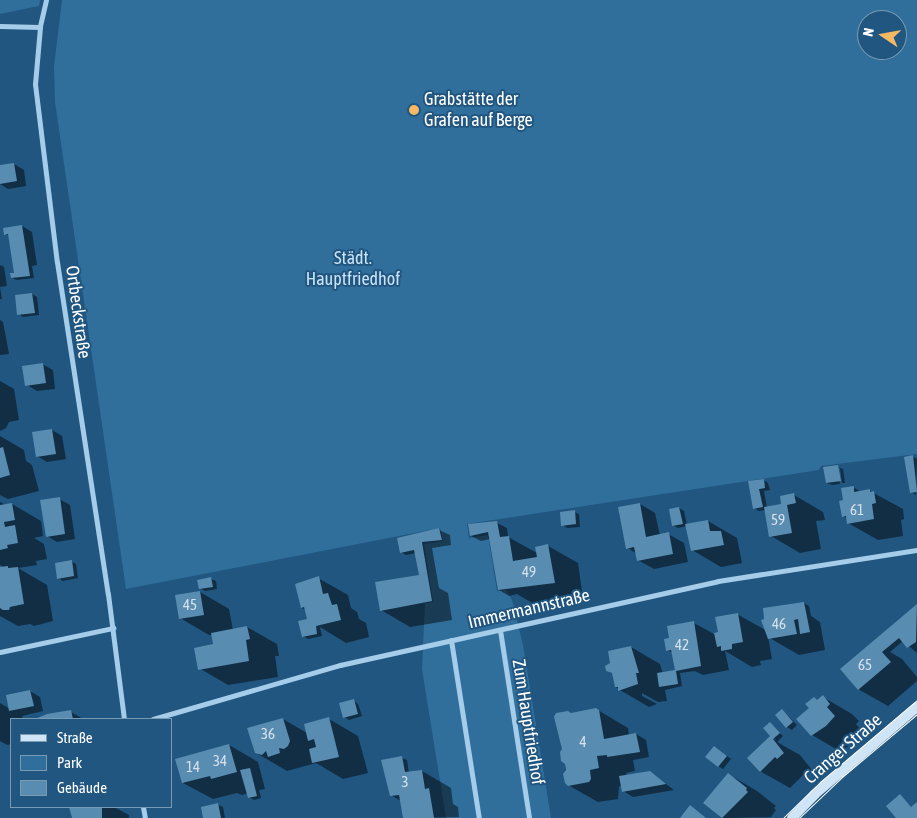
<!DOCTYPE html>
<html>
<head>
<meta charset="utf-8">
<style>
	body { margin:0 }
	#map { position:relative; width:917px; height:818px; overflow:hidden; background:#205680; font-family:"Asap Condensed",sans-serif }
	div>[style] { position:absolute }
	.green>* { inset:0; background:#306f9c }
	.shadow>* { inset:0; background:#0007 }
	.building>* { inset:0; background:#598cb1 }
	.minor>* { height:5px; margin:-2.5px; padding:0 2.5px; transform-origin:2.5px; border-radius:2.5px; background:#a5cce8 }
	.secondary>* { height:10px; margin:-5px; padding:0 5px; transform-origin:5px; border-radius:5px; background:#cfe5f6 }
	.tram>* { height:1px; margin:-0.5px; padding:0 0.5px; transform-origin:0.5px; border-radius:0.5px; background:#fff }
	.dots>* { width:14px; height:14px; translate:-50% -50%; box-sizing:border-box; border:2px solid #205680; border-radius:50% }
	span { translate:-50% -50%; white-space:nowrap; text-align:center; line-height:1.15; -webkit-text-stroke:4px #205680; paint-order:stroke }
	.number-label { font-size:15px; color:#d6e2ec }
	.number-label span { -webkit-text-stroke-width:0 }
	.poi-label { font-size:18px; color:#fff }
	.left { translate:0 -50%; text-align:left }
	.park-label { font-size:18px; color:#c9e3f6 }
	.street-label { font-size:18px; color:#fff }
	.legend { position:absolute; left:10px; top:718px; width:162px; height:90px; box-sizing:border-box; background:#205680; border:1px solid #799ab3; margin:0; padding:6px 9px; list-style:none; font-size:15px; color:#fff }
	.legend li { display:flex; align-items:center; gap:10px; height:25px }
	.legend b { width:25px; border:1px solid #799ab3 }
	.north { position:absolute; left:857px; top:10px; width:50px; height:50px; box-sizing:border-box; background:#205680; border:1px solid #799ab3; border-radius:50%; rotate:282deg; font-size:14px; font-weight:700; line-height:20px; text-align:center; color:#fff }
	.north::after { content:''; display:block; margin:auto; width:18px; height:22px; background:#f5b965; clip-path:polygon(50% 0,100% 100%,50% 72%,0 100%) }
</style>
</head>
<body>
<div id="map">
	<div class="green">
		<i style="clip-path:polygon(0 0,40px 0,39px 6px,0 14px)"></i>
		<i style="clip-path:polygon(evenodd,62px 0,917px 0,917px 454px,821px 466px,819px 470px,467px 524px,469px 538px,488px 535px,497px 591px,506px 590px,512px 600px,523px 645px,551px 818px,446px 818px,422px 669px,425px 603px,433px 602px,424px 544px,443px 541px,440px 528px,126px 589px,55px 102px,54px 67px,62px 0,867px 20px,897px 20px,897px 50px,867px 50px,867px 20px)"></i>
	</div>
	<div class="shadow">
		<i style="clip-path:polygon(14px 164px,24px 170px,26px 186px,8px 189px,0 184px,0 166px)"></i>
		<i style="clip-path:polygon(22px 226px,32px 232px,37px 265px,32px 266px,34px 278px,17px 280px,12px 278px,15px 274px,10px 236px,5px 234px)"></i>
		<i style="clip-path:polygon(0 265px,4px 267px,7px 286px,0 287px,2px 299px,0 299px)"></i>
		<i style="clip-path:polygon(32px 294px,37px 297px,39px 315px,23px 317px,19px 314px)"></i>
		<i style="clip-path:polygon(0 320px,3px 322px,9px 354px,0 355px)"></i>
		<i style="clip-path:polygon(42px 364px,53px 370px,55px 389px,37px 391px,27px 385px)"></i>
		<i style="clip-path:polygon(0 381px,14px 389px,19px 420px,9px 422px,6px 428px,0 431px)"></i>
		<i style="clip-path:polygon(52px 430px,62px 436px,66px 459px,47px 462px,37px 456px)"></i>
		<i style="clip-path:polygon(0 436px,24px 450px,26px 461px,32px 465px,39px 491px,8px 499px,0 495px)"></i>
		<i style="clip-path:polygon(913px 457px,917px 459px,916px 495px,911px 492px)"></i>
		<i style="clip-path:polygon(838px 467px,843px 469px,845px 483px,842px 483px,840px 468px,837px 468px,840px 484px,832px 485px,827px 483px)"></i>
		<i style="clip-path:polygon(764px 480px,768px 483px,770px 490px,764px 491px,767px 508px,782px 506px,794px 495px,823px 512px,825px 520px,816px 521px,821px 549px,800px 553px,771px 536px,766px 510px,759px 511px,754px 508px,749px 482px)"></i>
		<i style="clip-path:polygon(853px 487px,861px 492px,870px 491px,903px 509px,904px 519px,901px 520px,903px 536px,878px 540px,848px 523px,848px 519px,843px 516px,845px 501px)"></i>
		<i style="clip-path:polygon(59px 499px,70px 505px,75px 539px,57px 542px,47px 536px)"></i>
		<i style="clip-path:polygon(0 502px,6px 505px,12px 504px,41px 521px,43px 536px,34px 538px,44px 544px,47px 559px,36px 561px,37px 565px,18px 568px,47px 585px,53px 621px,34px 626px,30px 624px,18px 626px,0 616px,0 569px,5px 568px,0 565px)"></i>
		<i style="clip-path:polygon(640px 504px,655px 513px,660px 536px,668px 534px,684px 543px,688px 562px,654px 569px,638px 560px,637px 554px,628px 548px)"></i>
		<i style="clip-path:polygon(679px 508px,684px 511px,687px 525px,708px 521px,737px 538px,742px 563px,721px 567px,692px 550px,687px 526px,678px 528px,673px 525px)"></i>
		<i style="clip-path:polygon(574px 512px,579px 514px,580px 527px,567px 528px,563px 525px)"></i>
		<i style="clip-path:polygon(497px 523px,507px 528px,508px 537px,537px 553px,548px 546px,578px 563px,583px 599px,539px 607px,517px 594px,509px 596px,499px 590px,490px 539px,481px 541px,471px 536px)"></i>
		<i style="clip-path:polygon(439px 530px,450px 535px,451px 545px,432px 548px,439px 588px,448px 593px,452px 620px,410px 627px,381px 610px,420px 577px,416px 553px,406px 555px,401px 552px)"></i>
		<i style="clip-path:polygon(71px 561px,76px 564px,78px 578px,63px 581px,58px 578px)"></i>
		<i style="clip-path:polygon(318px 578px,348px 595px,351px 608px,357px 612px,359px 619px,366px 623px,369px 637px,346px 643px,320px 627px,322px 636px,308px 639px,303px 636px,311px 619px,306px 610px,302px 608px)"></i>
		<i style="clip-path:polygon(211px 579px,216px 581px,217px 589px,205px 591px,200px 588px)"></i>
		<i style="clip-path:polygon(200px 592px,229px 609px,233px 630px,247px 627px,277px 644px,279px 656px,275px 656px,278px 677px,228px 685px,199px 668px,214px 645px,212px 635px,209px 635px,180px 618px)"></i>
		<i style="clip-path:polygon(804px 603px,809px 606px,811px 616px,820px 622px,825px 650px,799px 655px,768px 637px,772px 659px,760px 661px,761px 665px,752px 667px,725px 651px,729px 670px,703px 675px,695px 671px,680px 673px,682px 686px,665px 690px,667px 701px,658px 702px,642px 693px,642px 696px,657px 704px,649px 707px,620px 690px,616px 687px,614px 674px,607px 671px,631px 647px,660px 664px,663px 674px,676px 671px,673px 653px,667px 650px,694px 623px,714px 634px,720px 633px,737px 614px,767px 631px)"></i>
		<i style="clip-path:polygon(917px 606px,917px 653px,903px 641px,890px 652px,902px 659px,917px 677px,917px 681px,888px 706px,858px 689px,842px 669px)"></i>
		<i style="clip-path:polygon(30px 691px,40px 697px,43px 711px,22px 716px,23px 719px,11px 719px,11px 744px,7px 745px,0 741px,0 703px,10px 709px)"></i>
		<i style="clip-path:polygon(823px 697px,852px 714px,859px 721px,856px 724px,864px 733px,841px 752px,812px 735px,818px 701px)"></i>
		<i style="clip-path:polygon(354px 701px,358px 704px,362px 716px,349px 720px,344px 717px)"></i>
		<i style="clip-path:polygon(596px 709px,628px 728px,629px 735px,636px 734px,646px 740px,649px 757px,633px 760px,635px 771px,626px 773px,627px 776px,650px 772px,674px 790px,633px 797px,623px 791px,622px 786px,619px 786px,618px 799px,598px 802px,568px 785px,563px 749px,571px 715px)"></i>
		<i style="clip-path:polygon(783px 711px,797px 725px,792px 730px,787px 727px)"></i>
		<i style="clip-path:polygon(71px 712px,83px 719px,37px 719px,45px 717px)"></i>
		<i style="clip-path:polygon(283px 719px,307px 733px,329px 719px,358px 736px,368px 773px,343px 779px,316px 763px,287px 771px,258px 754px)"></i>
		<i style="clip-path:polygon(770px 724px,783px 736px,777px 742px,800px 755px,812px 770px,807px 775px,804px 774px,790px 788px,760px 771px,770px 738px,776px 740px,765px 728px)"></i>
		<i style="clip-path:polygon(229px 745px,258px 762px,265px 789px,259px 790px,261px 798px,254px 800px,249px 797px,248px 793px,242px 795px,237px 793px,213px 799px,183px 783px)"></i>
		<i style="clip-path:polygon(715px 747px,731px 759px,723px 769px,718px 766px)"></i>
		<i style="clip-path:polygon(402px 758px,407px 760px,409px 773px,422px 771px,451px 788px,453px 804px,458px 807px,459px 817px,404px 818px,401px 801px,391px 795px)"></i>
		<i style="clip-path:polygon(728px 774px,757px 791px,776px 806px,774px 808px,776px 810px,771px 817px,723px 818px,705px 803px)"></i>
		<i style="clip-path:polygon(218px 805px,223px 807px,225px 818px,205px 818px)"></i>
		<i style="clip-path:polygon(70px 807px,114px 807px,129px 815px,129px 818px,72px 818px)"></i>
	</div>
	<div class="building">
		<i style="clip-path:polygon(14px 163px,17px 181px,0 184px,0 165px)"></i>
		<i style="clip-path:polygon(22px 225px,30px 276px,11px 278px,10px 273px,14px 273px,8px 234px,4px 235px,3px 228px)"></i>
		<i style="clip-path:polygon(32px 293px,35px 313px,17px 315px,15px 295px)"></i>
		<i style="clip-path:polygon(43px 363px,46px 383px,25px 386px,22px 366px)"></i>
		<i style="clip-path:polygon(52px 429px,56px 454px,36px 457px,32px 432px)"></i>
		<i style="clip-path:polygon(3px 447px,10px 475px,0 478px,0 448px)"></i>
		<i style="clip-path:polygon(913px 455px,917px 492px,910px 493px,904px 457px)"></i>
		<i style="clip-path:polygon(838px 465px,841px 481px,826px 483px,823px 467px)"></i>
		<i style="clip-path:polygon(764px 479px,765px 488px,759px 489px,763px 507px,753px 509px,748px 481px)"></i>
		<i style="clip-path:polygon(854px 486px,854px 492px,870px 489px,870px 492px,874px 491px,876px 503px,872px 504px,874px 519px,847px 524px,846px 516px,842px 517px,839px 501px,843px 500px,841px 488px)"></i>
		<i style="clip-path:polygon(794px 493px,796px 503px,787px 505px,792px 533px,769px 537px,764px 507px,781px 504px,780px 496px)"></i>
		<i style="clip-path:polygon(60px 497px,65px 534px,46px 537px,40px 500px)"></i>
		<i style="clip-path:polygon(12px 503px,15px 520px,4px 522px,5px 527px,15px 525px,18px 543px,7px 545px,8px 548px,0 550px,0 505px)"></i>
		<i style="clip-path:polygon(640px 503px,646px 537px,669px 532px,673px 554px,637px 561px,634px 547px,626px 549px,618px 507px)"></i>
		<i style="clip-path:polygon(679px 507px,683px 524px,672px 526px,669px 509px)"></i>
		<i style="clip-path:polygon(575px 510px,576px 524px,561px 526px,560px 512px)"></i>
		<i style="clip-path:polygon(708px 520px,710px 531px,721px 531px,724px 545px,691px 551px,685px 524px)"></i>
		<i style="clip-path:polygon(497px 521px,500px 537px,509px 536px,513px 561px,537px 557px,535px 547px,548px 544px,555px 583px,498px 590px,488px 532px,470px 536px,468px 524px)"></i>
		<i style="clip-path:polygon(439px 528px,442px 540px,422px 542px,432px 601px,380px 611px,375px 582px,419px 575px,414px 550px,400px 553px,397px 538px)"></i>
		<i style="clip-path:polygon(72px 560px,74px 576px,57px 579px,55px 563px)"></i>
		<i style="clip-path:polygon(8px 566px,8px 568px,18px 567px,24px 604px,10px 607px,9px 610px,3px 610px,0 608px,0 567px)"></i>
		<i style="clip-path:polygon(319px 576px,323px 594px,328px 593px,332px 605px,337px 604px,341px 620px,316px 626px,317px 634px,302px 637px,298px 621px,307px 619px,304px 607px,301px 608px,295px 584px)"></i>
		<i style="clip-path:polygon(211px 577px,213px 587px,199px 589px,197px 580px)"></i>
		<i style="clip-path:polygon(200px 591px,204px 615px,179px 619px,175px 595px)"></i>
		<i style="clip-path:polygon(804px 602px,810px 632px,800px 634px,798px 619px,794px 620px,797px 634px,768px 639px,761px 620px,764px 619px,763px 608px)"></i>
		<i style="clip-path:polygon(917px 604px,916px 642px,907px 648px,899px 638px,882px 652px,891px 662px,858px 690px,840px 669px)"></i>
		<i style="clip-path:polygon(738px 613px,743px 642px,732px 644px,732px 649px,721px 651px,721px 646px,717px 647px,714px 633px,718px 632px,715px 617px)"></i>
		<i style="clip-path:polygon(694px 621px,701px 666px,676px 671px,678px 684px,659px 687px,657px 673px,675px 670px,671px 650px,666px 651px,664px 639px,669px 638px,667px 626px)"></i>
		<i style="clip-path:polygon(247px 626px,250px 639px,246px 640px,249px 661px,198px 670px,194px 648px,213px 644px,211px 633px)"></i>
		<i style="clip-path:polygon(631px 646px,639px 673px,636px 673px,638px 684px,618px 691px,618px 687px,615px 687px,612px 673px,606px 671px,605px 666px,610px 663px,608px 651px)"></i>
		<i style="clip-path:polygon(30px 690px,34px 706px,9px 711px,6px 695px)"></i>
		<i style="clip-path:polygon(823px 695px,830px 704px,827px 707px,835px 716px,826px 726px,811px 736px,796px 719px,809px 708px,805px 704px,814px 697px,817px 700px)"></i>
		<i style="clip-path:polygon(354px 699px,358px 714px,343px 718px,339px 703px)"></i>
		<i style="clip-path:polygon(596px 708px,599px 710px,604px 739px,636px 733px,640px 752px,607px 757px,607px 755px,597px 756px,599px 768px,590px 770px,591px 779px,589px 782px,568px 786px,565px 783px,563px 774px,566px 770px,565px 764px,561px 761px,560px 752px,562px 749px,554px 717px,556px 713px,568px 711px,571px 713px)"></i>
		<i style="clip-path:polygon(782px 709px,793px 722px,786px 728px,775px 715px)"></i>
		<i style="clip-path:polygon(71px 710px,73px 719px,35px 719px,47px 714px)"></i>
		<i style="clip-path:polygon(329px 717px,339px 757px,312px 763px,309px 749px,316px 747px,314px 739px,308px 741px,304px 724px)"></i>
		<i style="clip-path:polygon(283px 718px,290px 741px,288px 746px,284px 749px,279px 748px,280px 753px,268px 757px,266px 751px,262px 755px,255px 753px,247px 728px)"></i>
		<i style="clip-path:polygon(770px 722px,780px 733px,773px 739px,784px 753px,777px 759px,775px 757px,760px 772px,747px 758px,770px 736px,763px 728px)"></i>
		<i style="clip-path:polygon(229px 744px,237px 772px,211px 779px,210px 776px,182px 783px,175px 759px)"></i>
		<i style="clip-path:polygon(714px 746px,727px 756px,718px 767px,705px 757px)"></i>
		<i style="clip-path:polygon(402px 756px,405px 772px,422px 770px,425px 789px,429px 788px,434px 818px,403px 818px,399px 795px,390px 796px,381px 760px)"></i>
		<i style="clip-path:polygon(250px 768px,257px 796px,248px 798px,240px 770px)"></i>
		<i style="clip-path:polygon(650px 771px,666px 784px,622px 792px,619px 776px)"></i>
		<i style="clip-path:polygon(728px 773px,747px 788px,746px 790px,748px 792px,722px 818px,703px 803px)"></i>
		<i style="clip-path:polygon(900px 794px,911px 807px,917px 802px,917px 818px,896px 818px,886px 806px)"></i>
		<i style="clip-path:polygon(218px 803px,221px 818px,203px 818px,201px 807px)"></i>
		<i style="clip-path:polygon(690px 805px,706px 818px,680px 818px)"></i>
		<i style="clip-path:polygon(69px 807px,102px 807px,102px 818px,72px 818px)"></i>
	</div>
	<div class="minor">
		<i style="left:46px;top:0;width:28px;rotate:103deg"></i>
		<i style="left:40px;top:27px;width:57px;rotate:95deg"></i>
		<i style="left:35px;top:84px;width:179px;rotate:83deg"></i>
		<i style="left:57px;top:262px;width:336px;rotate:81.3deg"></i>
		<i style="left:108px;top:594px;width:126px;rotate:82.7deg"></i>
		<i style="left:0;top:26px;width:40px;rotate:1.4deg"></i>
		<i style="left:500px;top:630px;width:190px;rotate:81.2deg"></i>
		<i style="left:451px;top:640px;width:180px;rotate:81.1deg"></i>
		<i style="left:0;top:652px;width:116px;rotate:-12deg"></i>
		<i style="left:153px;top:719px;width:195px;rotate:-16.1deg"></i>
		<i style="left:340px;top:665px;width:387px;rotate:-12.5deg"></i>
		<i style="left:718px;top:581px;width:201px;rotate:-8.9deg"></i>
		<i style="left:143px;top:807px;width:11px;rotate:80deg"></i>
	</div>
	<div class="secondary">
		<i style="left:792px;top:818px;width:33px;rotate:-46deg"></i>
		<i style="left:815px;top:794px;width:134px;rotate:-40.5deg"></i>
	</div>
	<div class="tram">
		<i style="left:783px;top:818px;width:52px;rotate:-44.2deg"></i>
		<i style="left:820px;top:782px;width:127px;rotate:-40.2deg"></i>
		<i style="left:799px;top:818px;width:59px;rotate:-43.6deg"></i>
		<i style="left:842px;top:777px;width:98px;rotate:-40deg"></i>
	</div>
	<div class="dots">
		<i style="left:414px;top:110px;background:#f5b965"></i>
	</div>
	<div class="number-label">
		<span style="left:857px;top:510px">61</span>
		<span style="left:778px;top:520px">59</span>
		<span style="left:529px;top:572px">49</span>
		<span style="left:190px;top:605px">45</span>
		<span style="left:779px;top:624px">46</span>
		<span style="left:682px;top:645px">42</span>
		<span style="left:865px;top:665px">65</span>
		<span style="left:268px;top:734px">36</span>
		<span style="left:583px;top:742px">4</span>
		<span style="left:220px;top:761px">34</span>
		<span style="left:193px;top:767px">14</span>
		<span style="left:405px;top:782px">3</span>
	</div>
	<div class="poi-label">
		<span class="left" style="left:424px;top:110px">Grabstätte der<br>Grafen auf Berge</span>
	</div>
	<div class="park-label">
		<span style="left:353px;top:269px">Städt.<br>Hauptfriedhof</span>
	</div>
	<div class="street-label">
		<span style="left:78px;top:312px;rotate:82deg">Ortbeckstraße</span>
		<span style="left:529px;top:609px;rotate:-13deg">Immermannstraße</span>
		<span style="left:528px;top:722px;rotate:81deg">Zum Hauptfriedhof</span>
		<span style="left:843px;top:749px;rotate:-41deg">Cranger Straße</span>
	</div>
	<ul class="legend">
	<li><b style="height:6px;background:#cfe5f6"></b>Straße</li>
	<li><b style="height:14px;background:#306f9c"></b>Park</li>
	<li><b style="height:14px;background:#598cb1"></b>Gebäude</li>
	</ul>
	<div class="north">N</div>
</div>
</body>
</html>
